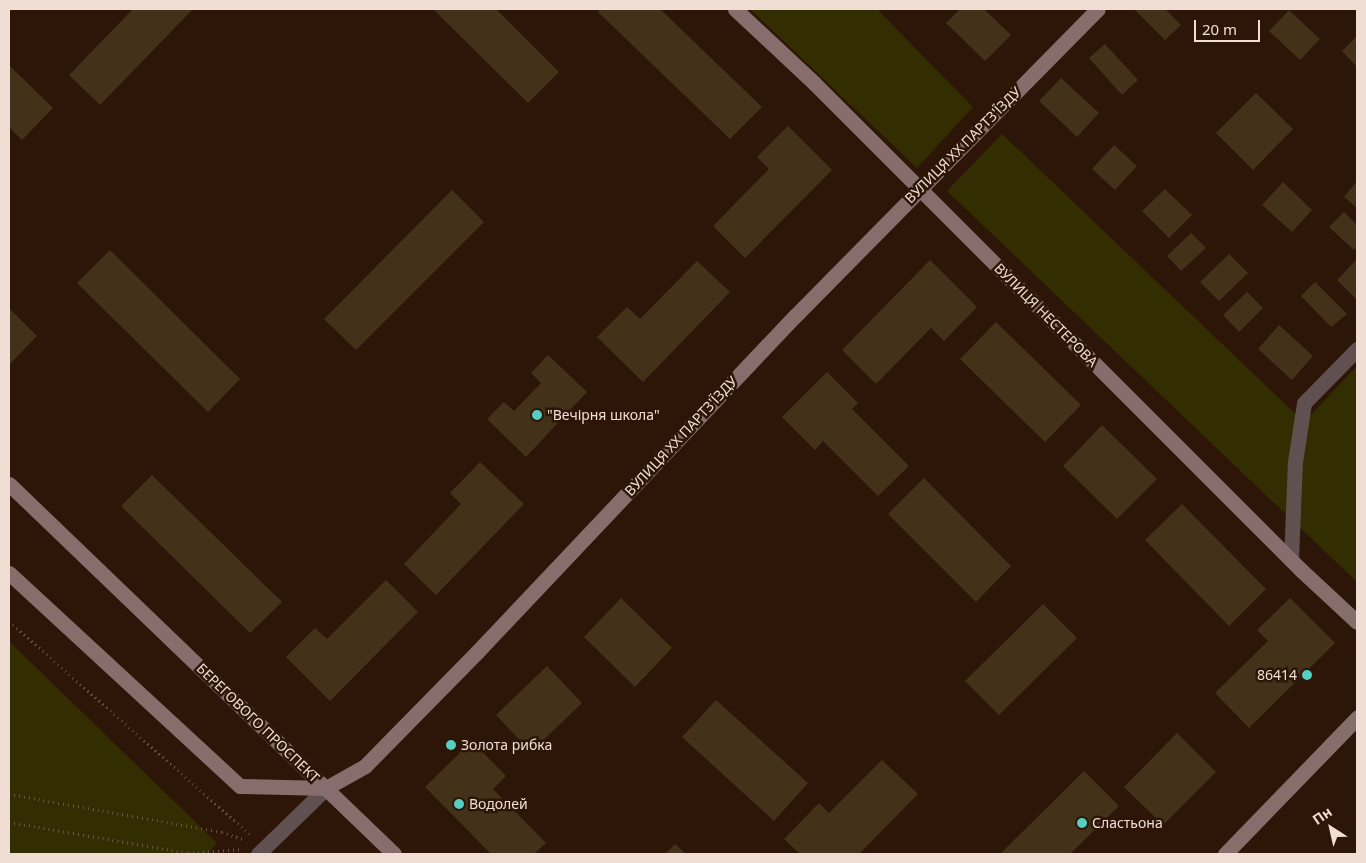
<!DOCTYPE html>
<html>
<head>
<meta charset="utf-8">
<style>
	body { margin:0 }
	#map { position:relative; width:1366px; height:863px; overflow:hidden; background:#2d1508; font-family:"Noto Sans",sans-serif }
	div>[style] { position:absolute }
	.green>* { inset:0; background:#322e01 }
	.building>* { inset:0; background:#433219 }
	.path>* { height:3px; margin-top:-1.5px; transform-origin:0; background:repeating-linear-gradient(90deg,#6a5448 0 1px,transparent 0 5px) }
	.street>* { height:15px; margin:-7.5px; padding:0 7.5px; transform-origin:7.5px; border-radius:7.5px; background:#605150 }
	.secondary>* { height:15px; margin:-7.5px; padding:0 7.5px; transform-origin:7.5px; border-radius:7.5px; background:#876e6d }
	.dots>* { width:14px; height:14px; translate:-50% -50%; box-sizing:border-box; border:2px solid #2d1508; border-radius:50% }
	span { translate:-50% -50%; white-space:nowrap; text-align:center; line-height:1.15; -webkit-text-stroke:5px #2d1508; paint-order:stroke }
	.street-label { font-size:14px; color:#f0ded5 }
	.poi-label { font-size:14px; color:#f0ded5 }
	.left { translate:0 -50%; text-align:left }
	.right { translate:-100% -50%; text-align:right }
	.frame { position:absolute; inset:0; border:10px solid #f0ded5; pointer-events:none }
	.north { position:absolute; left:1306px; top:803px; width:50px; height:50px; -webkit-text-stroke:4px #2d1508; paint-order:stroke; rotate:325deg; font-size:14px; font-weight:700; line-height:20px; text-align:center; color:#f0ded5 }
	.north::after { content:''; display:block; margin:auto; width:18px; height:22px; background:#f0ded5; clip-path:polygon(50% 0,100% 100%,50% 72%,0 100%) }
	.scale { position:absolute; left:1194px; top:20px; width:66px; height:22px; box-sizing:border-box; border:2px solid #f0ded5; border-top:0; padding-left:6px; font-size:15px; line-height:18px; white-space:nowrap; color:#f0ded5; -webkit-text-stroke:4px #2d1508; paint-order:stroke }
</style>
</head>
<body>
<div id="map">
	<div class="green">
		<i style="clip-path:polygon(750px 9px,877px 9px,973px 107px,917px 168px)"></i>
		<i style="clip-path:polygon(1002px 134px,1304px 422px,1357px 366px,1357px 582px,947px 191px)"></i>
		<i style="clip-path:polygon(9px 641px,217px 843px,207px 854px,9px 854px)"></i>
	</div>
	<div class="building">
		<i style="clip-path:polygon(133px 9px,193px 9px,100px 105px,69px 75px)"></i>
		<i style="clip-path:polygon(433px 9px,496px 9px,559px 72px,528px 103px)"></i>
		<i style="clip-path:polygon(601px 9px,660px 9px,762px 107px,730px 139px,598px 12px)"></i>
		<i style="clip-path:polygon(960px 9px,984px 9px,1011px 35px,985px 61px,946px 23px)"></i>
		<i style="clip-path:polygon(1134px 9px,1165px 9px,1181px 25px,1165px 40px)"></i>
		<i style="clip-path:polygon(1289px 10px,1320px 39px,1300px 60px,1269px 31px)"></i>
		<i style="clip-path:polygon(1357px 36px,1357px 67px,1342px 51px)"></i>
		<i style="clip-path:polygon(1105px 44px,1138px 80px,1122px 95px,1089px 58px)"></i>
		<i style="clip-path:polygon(9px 65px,53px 108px,22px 140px,9px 127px)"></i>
		<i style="clip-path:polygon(1061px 78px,1099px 113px,1077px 137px,1039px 101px)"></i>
		<i style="clip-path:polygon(1256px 93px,1293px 129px,1253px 170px,1216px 133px)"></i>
		<i style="clip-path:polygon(788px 126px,832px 170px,745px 258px,713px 226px,769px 169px,757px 157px)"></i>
		<i style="clip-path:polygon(1114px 145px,1137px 166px,1115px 190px,1092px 169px)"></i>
		<i style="clip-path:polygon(1357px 181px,1357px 208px,1344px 197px)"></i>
		<i style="clip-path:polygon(1283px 182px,1312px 210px,1292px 232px,1262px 205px)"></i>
		<i style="clip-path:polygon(1165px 189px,1192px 215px,1169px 238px,1142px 211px)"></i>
		<i style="clip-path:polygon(452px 190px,484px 222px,356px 350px,324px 319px)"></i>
		<i style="clip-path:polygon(1344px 212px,1357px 225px,1357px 246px,1354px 250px,1329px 227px)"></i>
		<i style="clip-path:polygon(1191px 233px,1206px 248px,1181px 271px,1167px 256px)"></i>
		<i style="clip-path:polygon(110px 250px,240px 379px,208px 412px,77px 283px)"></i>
		<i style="clip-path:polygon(1229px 254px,1248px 273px,1219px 301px,1200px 282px)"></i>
		<i style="clip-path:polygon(1357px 259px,1357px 300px,1337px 280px)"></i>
		<i style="clip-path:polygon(930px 260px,977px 307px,944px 341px,931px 328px,876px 384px,842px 350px)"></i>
		<i style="clip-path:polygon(697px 261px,730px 292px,643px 382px,597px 337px,627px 307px,640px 319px)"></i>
		<i style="clip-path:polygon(1315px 282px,1347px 314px,1331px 327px,1301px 296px)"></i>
		<i style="clip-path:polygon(1247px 292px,1263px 308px,1239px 332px,1223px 315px)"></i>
		<i style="clip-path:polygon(9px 308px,37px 336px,9px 365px)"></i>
		<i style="clip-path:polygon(996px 322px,1081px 405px,1045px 442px,960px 359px)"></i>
		<i style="clip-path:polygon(1279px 325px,1313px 356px,1292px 380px,1258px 349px)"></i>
		<i style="clip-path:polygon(548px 355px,587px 392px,526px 457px,487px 419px,504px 402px,514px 411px,541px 383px,531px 373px)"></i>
		<i style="clip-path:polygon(827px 372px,858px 403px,852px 409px,909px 466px,878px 496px,823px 441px,815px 450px,782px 417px)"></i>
		<i style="clip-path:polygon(1102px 425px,1157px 479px,1117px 519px,1063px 466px)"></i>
		<i style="clip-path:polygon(480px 462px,524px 504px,436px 595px,404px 564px,461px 504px,450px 493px)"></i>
		<i style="clip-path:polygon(152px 475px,282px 602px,250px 633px,121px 506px)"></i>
		<i style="clip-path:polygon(924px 478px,1011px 566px,976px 602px,888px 514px)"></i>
		<i style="clip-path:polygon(1182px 504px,1266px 589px,1229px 626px,1145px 540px)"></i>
		<i style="clip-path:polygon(386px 580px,418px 612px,330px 701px,286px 657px,315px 628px,327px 639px)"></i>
		<i style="clip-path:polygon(621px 598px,672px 648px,635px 687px,584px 637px)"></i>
		<i style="clip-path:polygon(1290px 598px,1335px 643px,1249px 728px,1215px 693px,1268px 641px,1257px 630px)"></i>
		<i style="clip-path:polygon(1043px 604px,1077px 638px,999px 715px,965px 681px)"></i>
		<i style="clip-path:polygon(547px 666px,582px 703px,531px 752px,496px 715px)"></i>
		<i style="clip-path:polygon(716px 700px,808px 783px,774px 821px,682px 737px)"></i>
		<i style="clip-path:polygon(1177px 733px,1216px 772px,1163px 825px,1124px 787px)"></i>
		<i style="clip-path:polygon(472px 741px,506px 776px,493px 789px,546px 843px,534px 854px,491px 854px,425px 787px)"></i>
		<i style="clip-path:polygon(882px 760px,918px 794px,859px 854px,800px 854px,784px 839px,819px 803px,829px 813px)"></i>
		<i style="clip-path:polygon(1084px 771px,1119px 806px,1070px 854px,1000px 854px)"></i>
		<i style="clip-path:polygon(675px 844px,686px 854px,665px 854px)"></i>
	</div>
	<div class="path">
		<i style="left:9px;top:621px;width:324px;rotate:41.5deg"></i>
		<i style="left:9px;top:794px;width:216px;rotate:10.1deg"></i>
		<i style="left:222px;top:832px;width:24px;rotate:19deg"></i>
		<i style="left:9px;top:822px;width:182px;rotate:9.8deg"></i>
		<i style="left:188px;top:853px;width:53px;rotate:-4.3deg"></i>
	</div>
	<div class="street">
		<i style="left:1291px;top:560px;width:98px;rotate:-87.7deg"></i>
		<i style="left:1295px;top:462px;width:60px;rotate:-81.3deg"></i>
		<i style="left:1304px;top:403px;width:76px;rotate:-45.5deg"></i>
		<i style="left:258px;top:854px;width:95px;rotate:-44.1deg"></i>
	</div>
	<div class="secondary">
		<i style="left:735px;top:9px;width:108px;rotate:43.1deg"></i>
		<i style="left:814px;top:83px;width:689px;rotate:45deg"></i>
		<i style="left:1301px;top:570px;width:76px;rotate:42.9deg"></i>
		<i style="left:9px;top:484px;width:534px;rotate:43.86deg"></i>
		<i style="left:9px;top:573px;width:314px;rotate:42.7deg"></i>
		<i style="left:240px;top:786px;width:86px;rotate:1.3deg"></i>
		<i style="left:326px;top:788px;width:45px;rotate:-29.4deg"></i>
		<i style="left:365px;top:766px;width:160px;rotate:-45.5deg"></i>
		<i style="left:477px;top:652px;width:463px;rotate:-46.6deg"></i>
		<i style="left:795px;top:316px;width:431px;rotate:-45.4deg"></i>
		<i style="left:1225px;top:854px;width:190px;rotate:-45.9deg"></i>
	</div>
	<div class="dots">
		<i style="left:537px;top:415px;background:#56cec4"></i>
		<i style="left:1307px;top:675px;background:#56cec4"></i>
		<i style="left:451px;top:745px;background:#56cec4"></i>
		<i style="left:459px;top:804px;background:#56cec4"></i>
		<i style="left:1082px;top:823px;background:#56cec4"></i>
	</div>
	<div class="street-label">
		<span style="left:963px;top:145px;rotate:-45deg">ВУЛИЦЯ XX ПАРТЗ'ЇЗДУ</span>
		<span style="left:1046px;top:315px;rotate:45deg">ВУЛИЦЯ НЕСТЕРОВА</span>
		<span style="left:681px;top:436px;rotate:-47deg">ВУЛИЦЯ XX ПАРТЗ'ЇЗДУ</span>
		<span style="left:258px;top:723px;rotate:44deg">БЕРЕГОВОГО ПРОСПЕКТ</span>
	</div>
	<div class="poi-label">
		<span class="left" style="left:547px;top:415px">"Вечірня школа"</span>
		<span class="right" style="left:1297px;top:675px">86414</span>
		<span class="left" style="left:461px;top:745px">Золота рибка</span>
		<span class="left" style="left:469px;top:804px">Водолей</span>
		<span class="left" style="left:1092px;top:823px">Сластьона</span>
	</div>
	<div class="frame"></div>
	<div class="north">Пн</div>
	<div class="scale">20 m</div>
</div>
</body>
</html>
